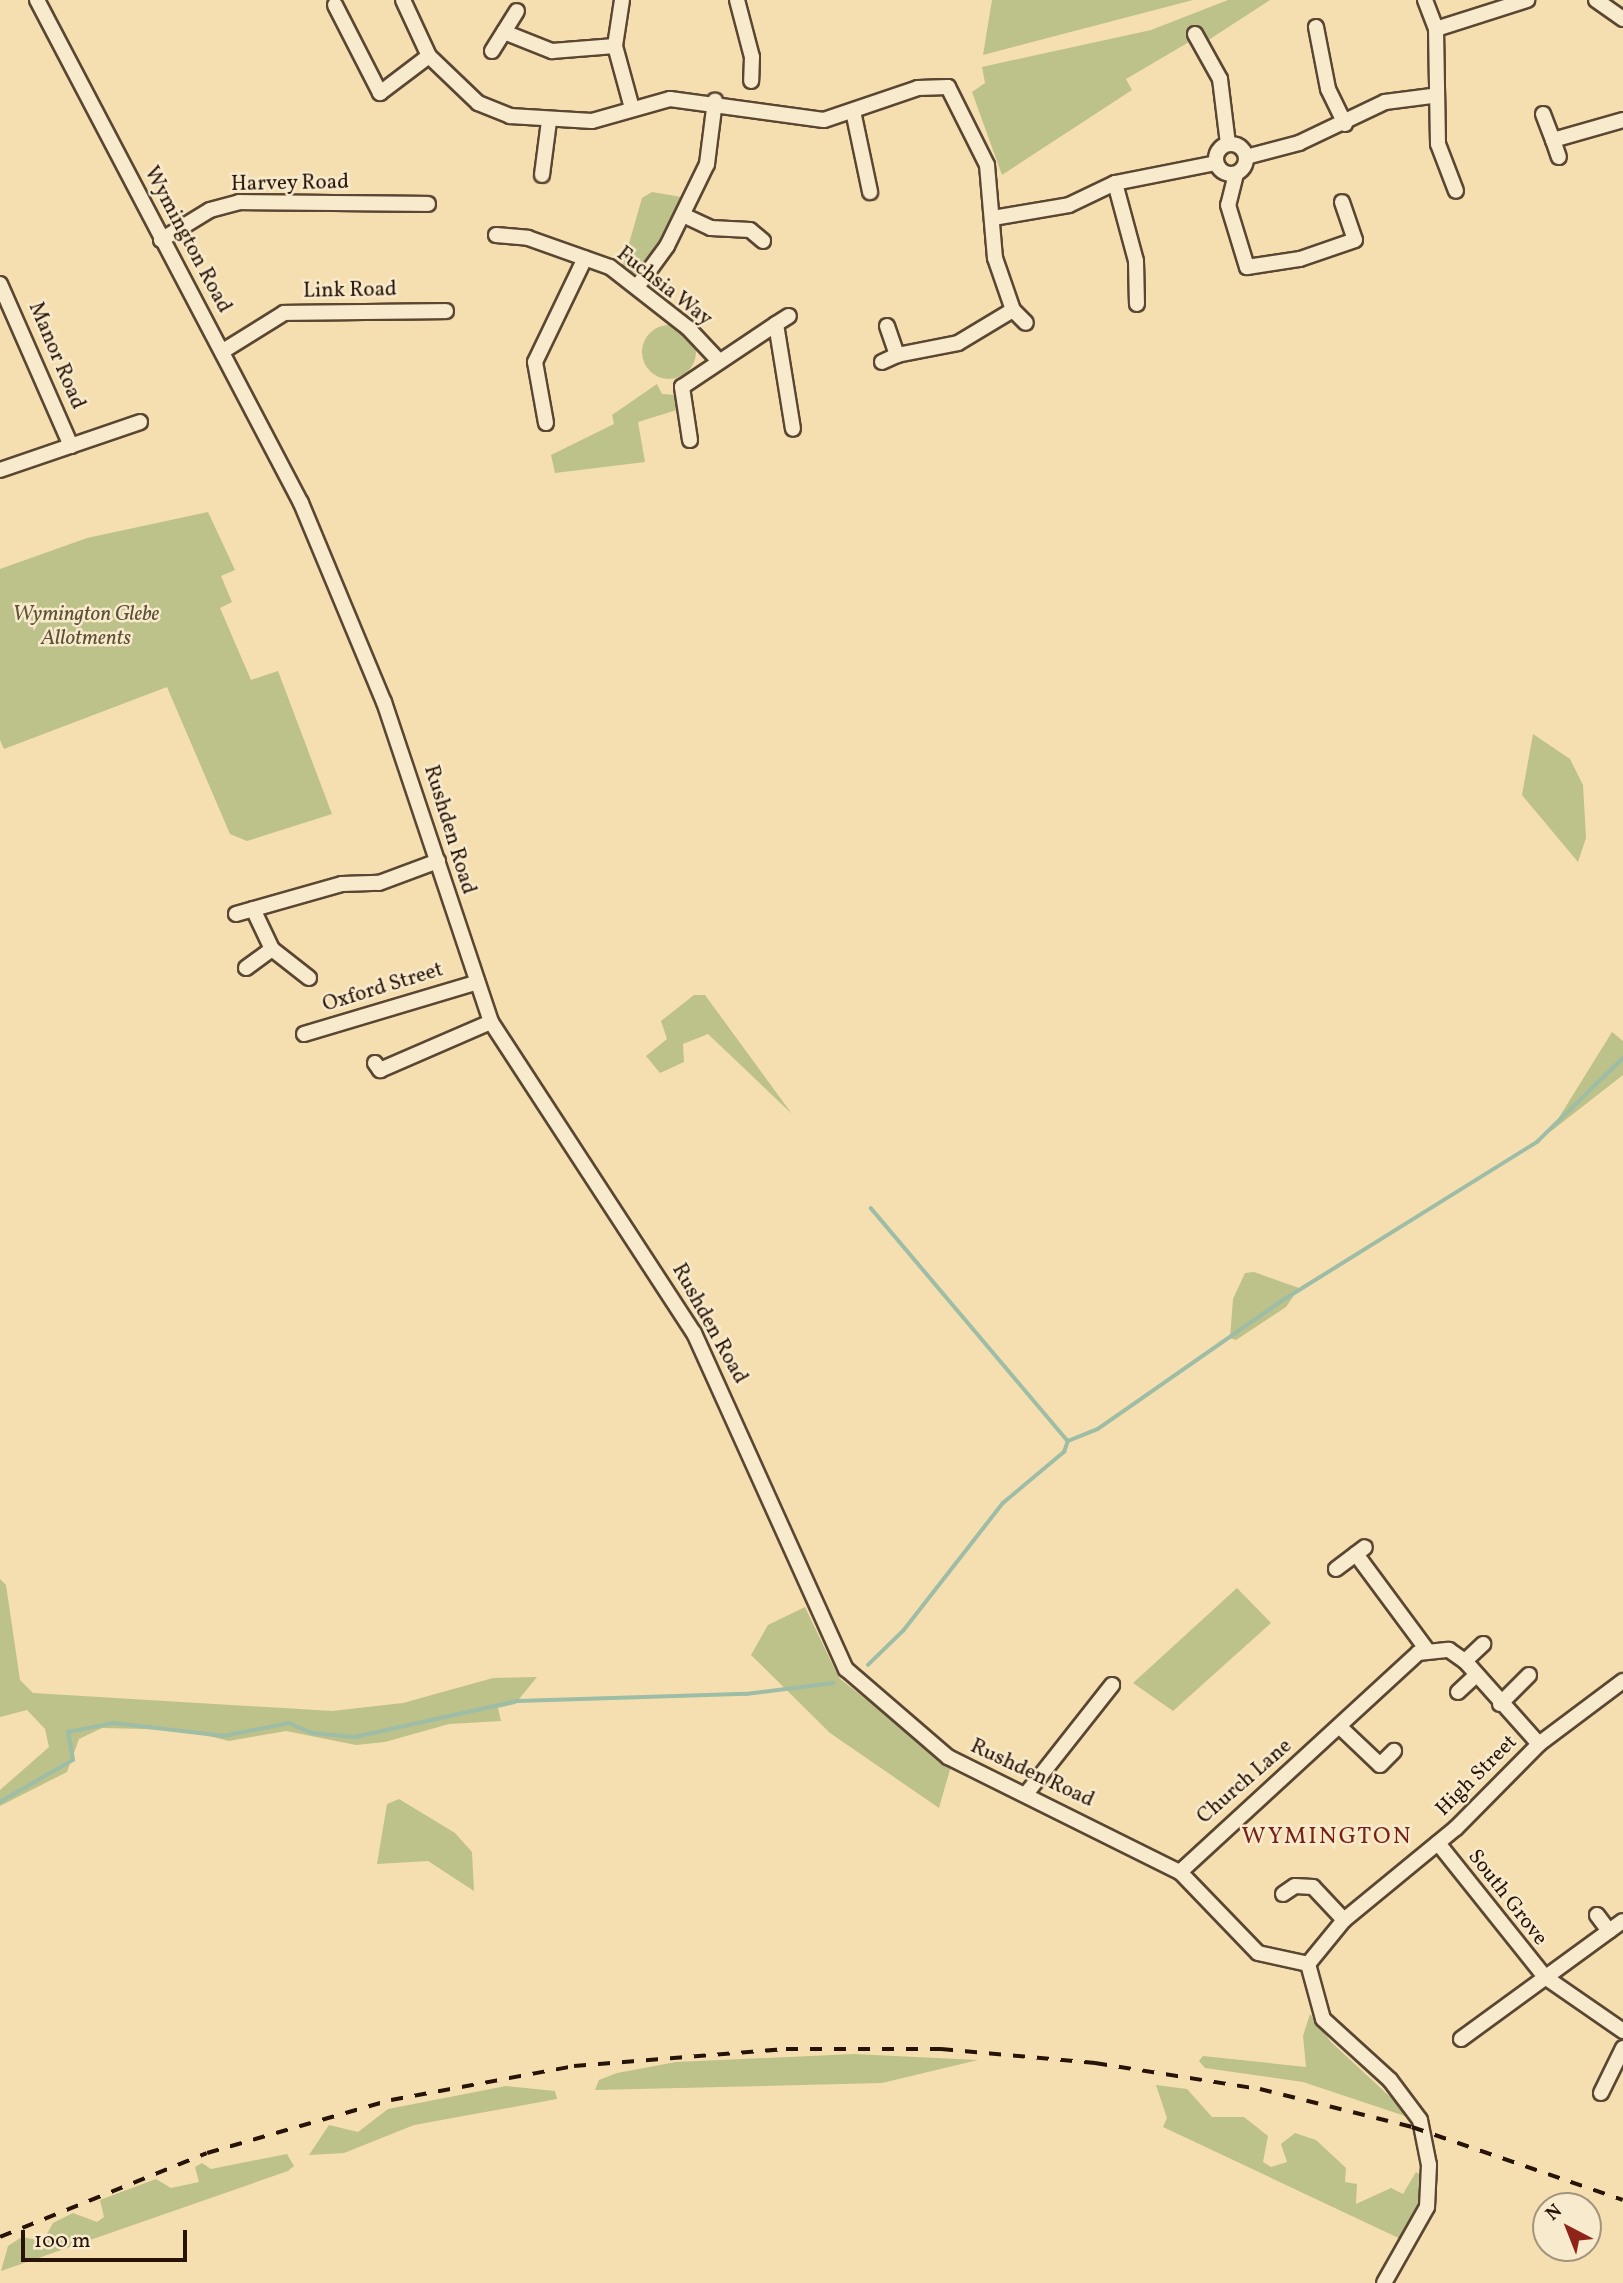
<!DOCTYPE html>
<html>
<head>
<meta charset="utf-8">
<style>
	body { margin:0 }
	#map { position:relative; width:1623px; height:2283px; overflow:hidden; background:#f5dfb0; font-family:Vollkorn,serif }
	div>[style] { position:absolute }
	.green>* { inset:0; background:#bdc18a }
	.round { border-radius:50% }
	.stream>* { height:3.5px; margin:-1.75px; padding:0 1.75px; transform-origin:1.75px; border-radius:1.75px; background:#9dbda6 }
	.roads { filter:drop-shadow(2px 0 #5a4632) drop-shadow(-2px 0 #5a4632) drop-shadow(0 2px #5a4632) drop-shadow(0 -2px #5a4632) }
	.minor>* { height:14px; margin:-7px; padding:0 7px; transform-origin:7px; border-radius:7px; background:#f8eacc }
	.minor>.ring { margin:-7px; padding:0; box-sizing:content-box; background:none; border:14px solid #f8eacc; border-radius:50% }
	.rail>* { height:3.5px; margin-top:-1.75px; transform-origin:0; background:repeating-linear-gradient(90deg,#271308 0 12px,transparent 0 24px) }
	span { translate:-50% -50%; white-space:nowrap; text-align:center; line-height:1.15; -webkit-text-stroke:5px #f8eacc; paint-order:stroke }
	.street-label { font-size:21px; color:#271308 }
	.park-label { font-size:21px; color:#5c5036; font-style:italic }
	.quarter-label { font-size:24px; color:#7a1f14; letter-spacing:2px }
	.north { position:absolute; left:1532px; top:2192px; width:70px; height:70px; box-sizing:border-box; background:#f8eacc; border:2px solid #a4947e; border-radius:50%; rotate:318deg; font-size:19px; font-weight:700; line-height:28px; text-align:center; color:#271308 }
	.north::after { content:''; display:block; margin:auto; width:24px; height:32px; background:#8f2418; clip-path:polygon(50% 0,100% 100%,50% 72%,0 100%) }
	.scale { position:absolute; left:21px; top:2230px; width:166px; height:32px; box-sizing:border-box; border:4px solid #271308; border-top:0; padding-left:9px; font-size:21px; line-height:24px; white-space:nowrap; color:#271308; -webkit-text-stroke:5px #f8eacc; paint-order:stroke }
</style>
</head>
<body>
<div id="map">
	<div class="green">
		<i style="clip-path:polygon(992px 0,1193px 0,983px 55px)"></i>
		<i style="clip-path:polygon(1228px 0,1270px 0,1207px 41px,1199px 27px,1188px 30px,1189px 42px,1126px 79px,1132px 90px,1002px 175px,972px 92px,985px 83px,982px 67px,1151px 30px)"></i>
		<i style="clip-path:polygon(652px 192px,681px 197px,658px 249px,632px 275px,622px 268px,642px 198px)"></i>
		<i class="round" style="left:642px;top:325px;width:54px;height:54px"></i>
		<i style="clip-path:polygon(657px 384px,662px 394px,676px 395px,680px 409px,638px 422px,645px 462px,555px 473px,551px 455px,614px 424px,612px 415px)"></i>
		<i style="clip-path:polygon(208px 512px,235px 570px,221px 576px,232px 602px,220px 608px,251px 680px,278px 671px,332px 814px,247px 841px,230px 834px,167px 687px,4px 749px,0 740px,0 569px,87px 538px)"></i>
		<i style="clip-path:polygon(1533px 734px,1570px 759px,1583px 785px,1586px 838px,1578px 862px,1522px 795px)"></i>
		<i style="clip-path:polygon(694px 995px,705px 995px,792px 1114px,708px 1034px,683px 1044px,684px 1062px,660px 1073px,655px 1067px,646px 1056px,667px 1039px,661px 1021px)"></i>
		<i style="clip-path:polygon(1612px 1032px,1623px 1041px,1623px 1075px,1550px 1132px)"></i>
		<i style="clip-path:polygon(1254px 1272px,1299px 1288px,1286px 1307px,1236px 1340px,1230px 1338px,1233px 1299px,1245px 1273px)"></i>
		<i style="clip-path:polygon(0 1579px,6px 1585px,20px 1680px,33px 1693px,332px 1711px,403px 1703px,493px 1678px,537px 1677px,515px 1704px,498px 1708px,501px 1721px,449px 1724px,385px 1742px,356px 1745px,286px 1731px,229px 1741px,185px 1730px,102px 1728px,79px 1739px,67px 1772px,0 1806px,0 1790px,49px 1747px,45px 1729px,27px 1710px,0 1717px)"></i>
		<i style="clip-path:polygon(1237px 1588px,1271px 1623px,1173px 1711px,1133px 1683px)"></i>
		<i style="clip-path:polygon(805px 1607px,839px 1678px,951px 1766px,939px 1808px,830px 1733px,751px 1655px,768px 1625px)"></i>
		<i style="clip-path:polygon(399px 1799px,455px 1833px,472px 1852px,474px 1891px,428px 1861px,377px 1864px,387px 1804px)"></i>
		<i style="clip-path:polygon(1310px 2014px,1331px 2042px,1414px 2119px,1303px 2082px,1205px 2068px,1199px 2061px,1203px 2056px,1306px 2067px,1303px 2036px)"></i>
		<i style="clip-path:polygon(854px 2054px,978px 2060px,882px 2083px,595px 2090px,599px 2080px,617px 2073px,676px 2062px)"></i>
		<i style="clip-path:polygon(1156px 2085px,1187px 2089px,1212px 2117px,1244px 2117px,1268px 2136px,1263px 2162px,1271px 2167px,1287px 2162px,1281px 2144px,1295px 2133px,1316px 2140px,1346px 2168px,1345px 2182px,1357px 2184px,1356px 2204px,1391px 2188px,1403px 2194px,1416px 2172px,1422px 2176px,1420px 2203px,1405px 2241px,1163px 2127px,1167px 2118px)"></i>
		<i style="clip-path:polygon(506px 2086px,555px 2091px,557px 2099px,414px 2125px,344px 2153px,309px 2155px,329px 2125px,358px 2132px,388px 2109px)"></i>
		<i style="clip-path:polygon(287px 2154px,294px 2166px,288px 2171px,1px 2271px,8px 2246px,22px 2237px,43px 2241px,53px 2223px,73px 2213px,97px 2222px,104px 2217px,100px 2200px,156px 2179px,171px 2188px,199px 2182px,195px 2167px,202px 2163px,211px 2169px)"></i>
	</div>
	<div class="stream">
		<i style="left:871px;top:1208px;width:305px;rotate:49.8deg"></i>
		<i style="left:868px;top:1665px;width:49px;rotate:-44.2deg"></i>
		<i style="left:903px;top:1631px;width:162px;rotate:-52deg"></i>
		<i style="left:1003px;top:1503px;width:80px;rotate:-39.9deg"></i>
		<i style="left:1064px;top:1452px;width:12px;rotate:-70deg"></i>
		<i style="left:1068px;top:1441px;width:32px;rotate:-22deg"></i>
		<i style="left:1098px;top:1429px;width:222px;rotate:-34.9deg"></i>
		<i style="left:1280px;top:1302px;width:303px;rotate:-31.9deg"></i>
		<i style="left:1537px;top:1142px;width:120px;rotate:-44.3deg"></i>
		<i style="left:0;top:1802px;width:84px;rotate:-29.9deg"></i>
		<i style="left:73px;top:1760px;width:28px;rotate:-100deg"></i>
		<i style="left:68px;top:1732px;width:47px;rotate:-11.1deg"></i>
		<i style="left:114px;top:1723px;width:111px;rotate:6.7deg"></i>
		<i style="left:224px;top:1736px;width:66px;rotate:-11.3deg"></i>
		<i style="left:289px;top:1723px;width:26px;rotate:23deg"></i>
		<i style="left:313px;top:1733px;width:42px;rotate:5.4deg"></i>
		<i style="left:355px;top:1737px;width:167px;rotate:-12.5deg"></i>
		<i style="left:518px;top:1701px;width:228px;rotate:-1.8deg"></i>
		<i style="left:746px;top:1694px;width:88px;rotate:-7.2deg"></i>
	</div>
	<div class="roads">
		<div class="minor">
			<i style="left:37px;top:0;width:568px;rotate:62.31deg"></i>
			<i style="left:301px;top:503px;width:216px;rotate:67.4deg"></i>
			<i style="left:384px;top:702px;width:337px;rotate:71.5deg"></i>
			<i style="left:491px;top:1022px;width:371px;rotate:56.9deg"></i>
			<i style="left:694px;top:1333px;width:369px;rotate:65.7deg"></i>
			<i style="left:846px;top:1669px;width:135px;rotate:40.8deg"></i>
			<i style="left:948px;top:1757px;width:259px;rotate:26.4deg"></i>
			<i style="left:1180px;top:1872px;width:112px;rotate:46.1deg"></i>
			<i style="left:1258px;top:1953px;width:51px;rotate:12.4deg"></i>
			<i style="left:403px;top:0;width:62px;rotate:65.1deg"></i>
			<i style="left:429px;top:56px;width:68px;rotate:43.8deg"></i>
			<i style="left:478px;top:103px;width:35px;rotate:22deg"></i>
			<i style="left:510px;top:116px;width:82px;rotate:3.5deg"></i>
			<i style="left:592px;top:121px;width:81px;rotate:-15.8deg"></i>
			<i style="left:670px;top:99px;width:155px;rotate:7.8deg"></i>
			<i style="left:824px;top:120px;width:99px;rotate:-18.8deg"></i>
			<i style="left:918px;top:88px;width:30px;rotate:-2deg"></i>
			<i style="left:948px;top:87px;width:87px;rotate:63.4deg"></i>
			<i style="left:987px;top:165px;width:93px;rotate:85.1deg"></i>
			<i style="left:995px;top:258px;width:55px;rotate:70.9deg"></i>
			<i style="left:1013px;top:310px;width:18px;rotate:45deg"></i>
			<i style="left:622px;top:0;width:47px;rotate:98.7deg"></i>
			<i style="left:615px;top:46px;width:64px;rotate:74.7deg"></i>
			<i style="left:737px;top:0;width:59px;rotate:75.3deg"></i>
			<i style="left:752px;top:57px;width:24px;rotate:92deg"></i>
			<i style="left:1425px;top:0;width:31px;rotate:69deg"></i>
			<i style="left:1436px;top:29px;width:115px;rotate:89deg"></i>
			<i style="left:1438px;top:144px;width:50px;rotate:69deg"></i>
			<i style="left:1596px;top:0;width:33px;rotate:35deg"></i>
			<i style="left:335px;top:5px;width:99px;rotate:62.9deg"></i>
			<i style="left:380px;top:93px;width:61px;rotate:-37.1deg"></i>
			<i style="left:1316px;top:27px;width:63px;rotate:79deg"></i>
			<i style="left:1328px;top:89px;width:39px;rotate:64deg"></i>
			<i style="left:1436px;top:29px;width:96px;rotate:-17.7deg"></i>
			<i style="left:504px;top:32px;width:52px;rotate:21.6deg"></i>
			<i style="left:552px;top:51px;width:63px;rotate:-4.5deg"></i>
			<i style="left:1195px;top:34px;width:51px;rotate:60.9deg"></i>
			<i style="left:1220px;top:79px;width:65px;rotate:83deg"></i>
			<i style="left:492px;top:51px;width:47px;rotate:-58deg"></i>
			<i style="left:853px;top:111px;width:83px;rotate:78.1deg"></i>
			<i style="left:1543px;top:114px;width:28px;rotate:69deg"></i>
			<i style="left:1553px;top:140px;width:73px;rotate:-15.9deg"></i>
			<i style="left:1553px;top:140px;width:18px;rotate:71deg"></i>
			<i class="ring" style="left:1216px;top:144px;width:16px;height:16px"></i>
			<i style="left:1246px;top:157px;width:55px;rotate:-14.8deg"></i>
			<i style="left:1299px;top:143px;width:95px;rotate:-25.5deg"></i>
			<i style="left:1385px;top:102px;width:47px;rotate:-7.3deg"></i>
			<i style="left:1236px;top:174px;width:32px;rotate:104deg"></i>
			<i style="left:1228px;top:205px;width:65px;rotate:73deg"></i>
			<i style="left:1247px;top:267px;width:54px;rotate:-8.6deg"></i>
			<i style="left:1300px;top:259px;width:58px;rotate:-19.1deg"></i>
			<i style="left:1355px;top:240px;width:40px;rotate:-108.9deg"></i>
			<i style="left:542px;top:175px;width:54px;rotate:-82.6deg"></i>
			<i style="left:1115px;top:183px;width:81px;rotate:74.9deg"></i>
			<i style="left:1136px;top:261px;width:43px;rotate:88.7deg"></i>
			<i style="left:683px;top:215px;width:31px;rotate:25deg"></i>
			<i style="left:711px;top:228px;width:39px;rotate:3deg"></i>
			<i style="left:750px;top:230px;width:17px;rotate:40deg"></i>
			<i style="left:993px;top:218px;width:77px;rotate:-9.7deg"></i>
			<i style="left:1069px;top:205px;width:51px;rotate:-25.6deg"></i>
			<i style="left:1115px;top:183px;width:103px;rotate:-11.2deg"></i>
			<i style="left:496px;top:235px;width:32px;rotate:5deg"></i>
			<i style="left:528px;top:238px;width:87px;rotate:19.5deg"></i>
			<i style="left:610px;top:267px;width:99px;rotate:38deg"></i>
			<i style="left:688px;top:328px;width:45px;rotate:46.8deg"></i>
			<i style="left:161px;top:240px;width:57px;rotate:-31.5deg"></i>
			<i style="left:210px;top:210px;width:30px;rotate:-15deg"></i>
			<i style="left:239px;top:202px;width:189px;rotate:0.6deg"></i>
			<i style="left:0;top:284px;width:177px;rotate:66.3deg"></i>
			<i style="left:637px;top:287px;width:51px;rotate:-53.8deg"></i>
			<i style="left:667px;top:246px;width:91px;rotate:-64deg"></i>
			<i style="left:707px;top:164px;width:64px;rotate:-82.8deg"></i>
			<i style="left:776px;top:324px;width:15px;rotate:-32deg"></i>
			<i style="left:887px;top:326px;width:31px;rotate:71deg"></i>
			<i style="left:897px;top:355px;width:62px;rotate:-11.1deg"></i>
			<i style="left:958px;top:343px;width:64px;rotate:-31deg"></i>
			<i style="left:223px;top:351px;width:72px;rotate:-31.9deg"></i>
			<i style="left:284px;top:313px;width:162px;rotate:-0.7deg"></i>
			<i style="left:882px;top:362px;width:17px;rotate:-25deg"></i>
			<i style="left:546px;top:423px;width:62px;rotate:-100.2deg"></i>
			<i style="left:535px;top:362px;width:115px;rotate:-64.3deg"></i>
			<i style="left:690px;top:440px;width:54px;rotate:-98.6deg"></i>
			<i style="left:682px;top:387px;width:113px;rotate:-33.8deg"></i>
			<i style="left:776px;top:324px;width:106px;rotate:80.8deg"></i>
			<i style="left:0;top:470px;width:148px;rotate:-18.9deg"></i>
			<i style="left:253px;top:909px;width:44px;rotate:64.6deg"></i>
			<i style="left:272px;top:949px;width:47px;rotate:38.1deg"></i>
			<i style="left:236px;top:914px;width:110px;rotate:-15.8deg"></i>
			<i style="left:342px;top:884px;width:37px;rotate:-2deg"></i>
			<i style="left:379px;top:883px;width:63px;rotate:-20.4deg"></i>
			<i style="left:246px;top:968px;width:32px;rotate:-36deg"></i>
			<i style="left:304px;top:1034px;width:178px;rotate:-16.6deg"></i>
			<i style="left:375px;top:1063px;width:9px;rotate:54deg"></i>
			<i style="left:380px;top:1070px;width:121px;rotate:-23.4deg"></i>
			<i style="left:1356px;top:1554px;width:119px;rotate:53.5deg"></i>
			<i style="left:1336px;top:1569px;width:36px;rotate:-37deg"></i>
			<i style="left:1465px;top:1661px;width:25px;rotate:-43deg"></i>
			<i style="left:1458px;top:1692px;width:22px;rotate:-43deg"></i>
			<i style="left:1500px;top:1704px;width:41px;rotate:-45deg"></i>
			<i style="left:1340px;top:1727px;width:55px;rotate:43.5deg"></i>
			<i style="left:1380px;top:1765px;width:20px;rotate:-45deg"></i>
			<i style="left:1026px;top:1794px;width:139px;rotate:-51.7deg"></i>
			<i style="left:1438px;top:1843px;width:171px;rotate:51.4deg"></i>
			<i style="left:1545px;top:1977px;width:95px;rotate:34.7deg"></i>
			<i style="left:1180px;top:1872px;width:323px;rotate:-42.6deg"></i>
			<i style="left:1418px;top:1653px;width:31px;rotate:-6deg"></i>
			<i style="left:1449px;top:1650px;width:19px;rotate:35deg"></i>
			<i style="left:1465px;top:1661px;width:111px;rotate:48.3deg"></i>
			<i style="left:1283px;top:1894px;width:14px;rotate:-34deg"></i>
			<i style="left:1295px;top:1886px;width:18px;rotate:3deg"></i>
			<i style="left:1313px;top:1887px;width:45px;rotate:46.8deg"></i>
			<i style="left:1597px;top:1915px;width:20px;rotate:53deg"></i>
			<i style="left:1308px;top:1964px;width:57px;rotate:-50.7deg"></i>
			<i style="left:1344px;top:1920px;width:145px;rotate:-39.4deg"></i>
			<i style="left:1456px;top:1828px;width:118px;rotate:-45.3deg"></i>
			<i style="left:1539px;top:1744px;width:105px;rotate:-36.9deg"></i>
			<i style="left:1308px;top:1964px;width:57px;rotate:74.7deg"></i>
			<i style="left:1323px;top:2019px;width:91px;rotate:42.3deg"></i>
			<i style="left:1390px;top:2080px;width:50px;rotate:53.1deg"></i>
			<i style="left:1420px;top:2120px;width:46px;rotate:78.7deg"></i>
			<i style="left:1429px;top:2165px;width:42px;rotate:92.7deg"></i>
			<i style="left:1427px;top:2207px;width:87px;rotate:119.5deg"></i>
			<i style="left:1461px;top:2039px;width:200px;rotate:-36.1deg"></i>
			<i style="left:1601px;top:2093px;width:50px;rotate:-63.9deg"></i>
		</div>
	</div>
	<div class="rail">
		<i style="left:0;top:2237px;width:223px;rotate:-22.1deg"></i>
		<i style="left:207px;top:2153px;width:191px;rotate:-16.1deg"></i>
		<i style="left:391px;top:2100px;width:186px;rotate:-10.5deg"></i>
		<i style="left:574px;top:2066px;width:213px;rotate:-4.6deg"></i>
		<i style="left:786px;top:2049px;width:155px"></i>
		<i style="left:941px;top:2049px;width:155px;rotate:5.2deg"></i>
		<i style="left:1095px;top:2063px;width:167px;rotate:9deg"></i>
		<i style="left:1260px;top:2089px;width:157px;rotate:14deg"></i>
		<i style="left:1412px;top:2127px;width:223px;rotate:19.1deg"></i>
	</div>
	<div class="street-label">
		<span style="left:290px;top:184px;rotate:-1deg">Harvey Road</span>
		<span style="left:187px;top:240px;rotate:62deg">Wymington Road</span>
		<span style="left:664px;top:287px;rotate:38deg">Fuchsia Way</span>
		<span style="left:350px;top:291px;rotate:-1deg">Link Road</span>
		<span style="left:56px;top:356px;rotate:67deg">Manor Road</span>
		<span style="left:449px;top:830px;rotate:73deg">Rushden Road</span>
		<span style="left:383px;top:988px;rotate:-17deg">Oxford Street</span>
		<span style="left:709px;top:1324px;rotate:61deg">Rushden Road</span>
		<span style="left:1032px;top:1774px;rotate:25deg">Rushden Road</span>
		<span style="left:1477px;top:1776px;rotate:-45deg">High Street</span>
		<span style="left:1245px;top:1782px;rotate:-41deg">Church Lane</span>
		<span style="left:1507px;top:1898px;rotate:52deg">South Grove</span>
	</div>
	<div class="park-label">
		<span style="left:86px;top:627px">Wymington Glebe<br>Allotments</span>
	</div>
	<div class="quarter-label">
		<span style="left:1327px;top:1838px">WYMINGTON</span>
	</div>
	<div class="north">N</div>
	<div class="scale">100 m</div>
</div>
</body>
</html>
